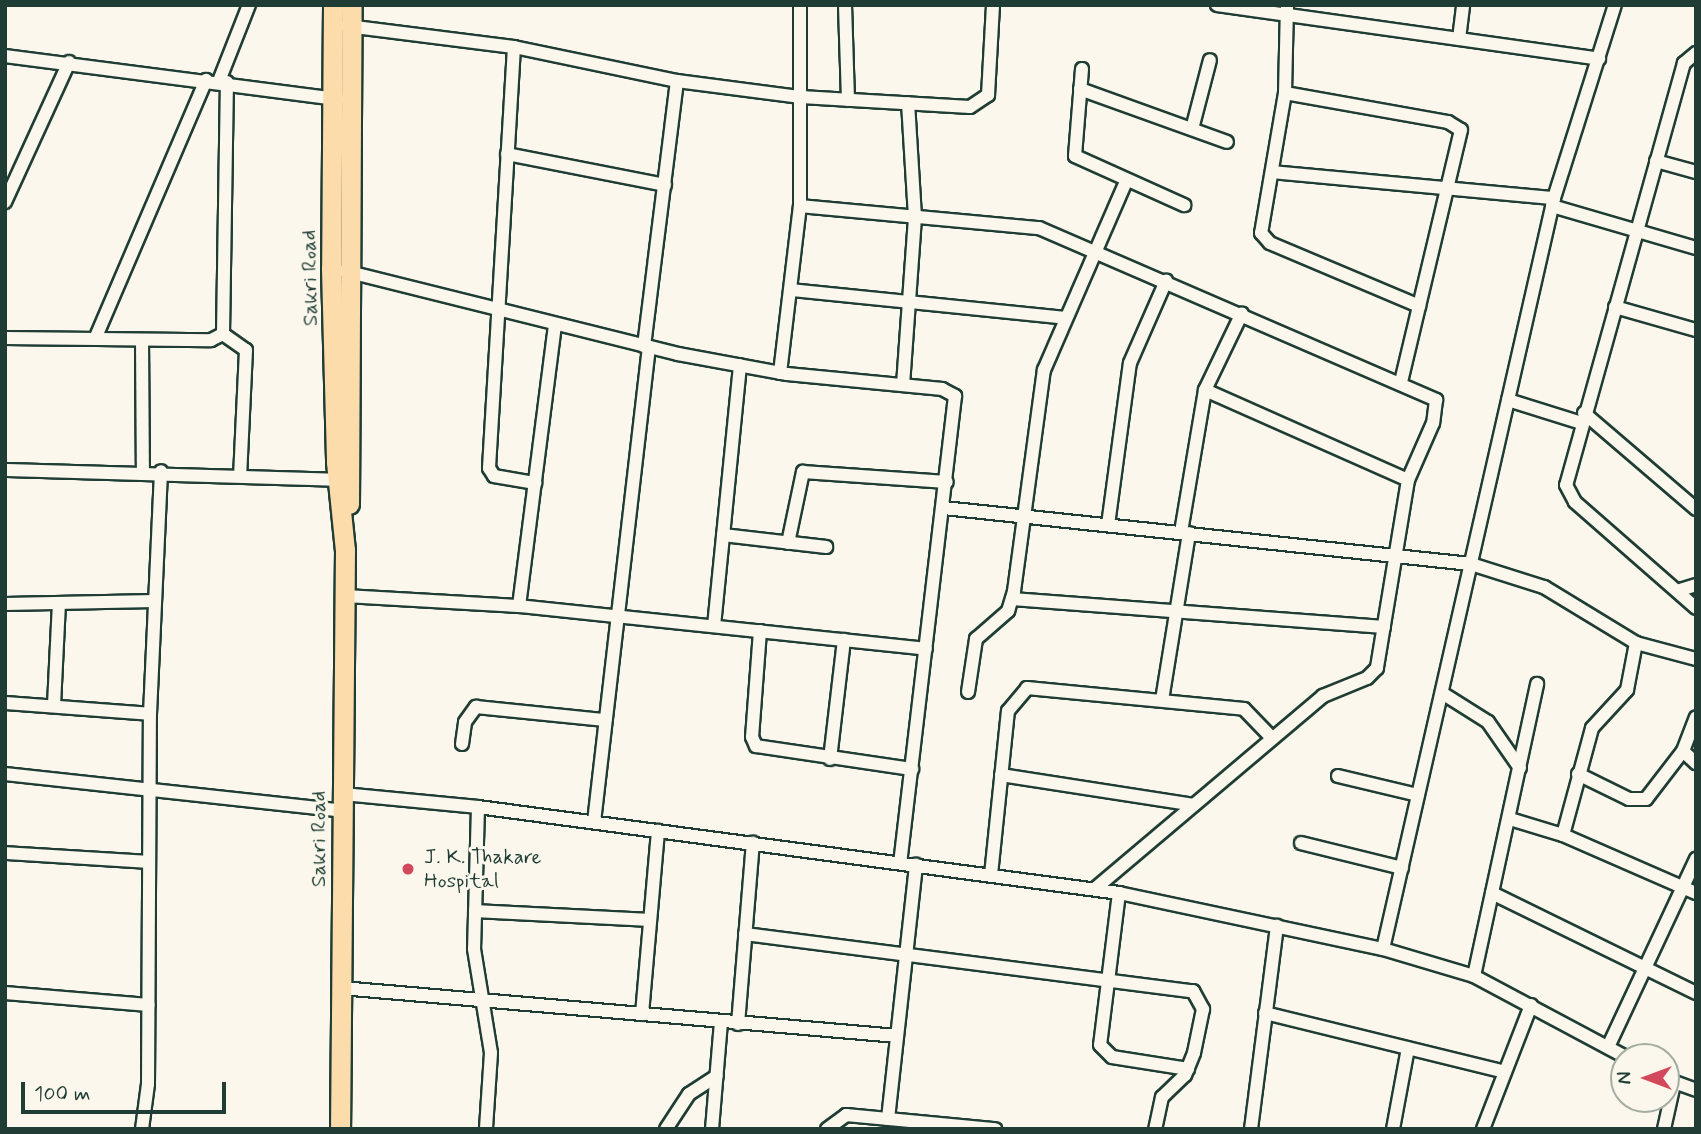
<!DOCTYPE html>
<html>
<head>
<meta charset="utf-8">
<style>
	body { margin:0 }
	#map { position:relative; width:1701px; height:1134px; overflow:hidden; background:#fbf7ec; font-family:Mynerve,sans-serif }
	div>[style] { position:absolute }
	.roads { filter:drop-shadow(2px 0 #1f3d34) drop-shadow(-2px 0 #1f3d34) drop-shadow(0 2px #1f3d34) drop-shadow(0 -2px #1f3d34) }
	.street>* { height:12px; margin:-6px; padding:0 6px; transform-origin:6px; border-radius:6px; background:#fbf7ec }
	.primary>* { height:19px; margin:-9.5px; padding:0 9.5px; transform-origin:9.5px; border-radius:9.5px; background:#fddcac }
	.dots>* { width:19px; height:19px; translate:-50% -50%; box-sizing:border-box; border:4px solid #fbf7ec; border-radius:50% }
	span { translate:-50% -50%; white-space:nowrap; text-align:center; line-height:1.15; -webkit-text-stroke:6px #fbf7ec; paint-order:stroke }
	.street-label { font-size:21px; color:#1f3d34 }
	.poi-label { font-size:21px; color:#1f3d34 }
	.left { translate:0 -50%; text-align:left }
	.frame { position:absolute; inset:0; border:7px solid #1f3d34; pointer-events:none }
	.north { position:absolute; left:1610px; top:1043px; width:70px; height:70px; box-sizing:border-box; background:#fbf7ec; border:2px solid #a3ada2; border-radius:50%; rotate:270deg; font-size:19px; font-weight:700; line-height:28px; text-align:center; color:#1f3d34 }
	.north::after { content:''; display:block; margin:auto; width:24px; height:32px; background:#d1495b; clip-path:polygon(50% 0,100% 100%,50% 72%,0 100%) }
	.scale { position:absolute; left:21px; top:1082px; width:205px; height:32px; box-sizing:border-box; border:4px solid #1f3d34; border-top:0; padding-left:9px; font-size:21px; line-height:24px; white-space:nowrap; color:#1f3d34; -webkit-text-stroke:5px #fbf7ec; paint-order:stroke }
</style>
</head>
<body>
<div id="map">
	<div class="roads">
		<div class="street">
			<i style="left:845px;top:5px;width:95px;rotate:88.2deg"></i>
			<i style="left:1217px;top:5px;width:386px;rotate:8deg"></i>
			<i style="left:1287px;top:5px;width:88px;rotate:91.3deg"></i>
			<i style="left:1285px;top:93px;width:142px;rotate:99.7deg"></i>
			<i style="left:1261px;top:233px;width:13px;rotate:48deg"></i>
			<i style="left:1270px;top:243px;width:162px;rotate:22.9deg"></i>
			<i style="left:347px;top:26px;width:168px;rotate:7.2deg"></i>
			<i style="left:514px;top:47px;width:167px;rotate:11.8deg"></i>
			<i style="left:677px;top:81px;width:125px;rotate:7.4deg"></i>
			<i style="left:801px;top:97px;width:169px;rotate:3.4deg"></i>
			<i style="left:970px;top:107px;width:22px;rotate:-34deg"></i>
			<i style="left:988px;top:95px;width:90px;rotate:-86.8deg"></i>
			<i style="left:1459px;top:39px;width:34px;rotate:-83deg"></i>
			<i style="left:514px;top:47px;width:422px;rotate:93.4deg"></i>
			<i style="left:489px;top:468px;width:9px;rotate:58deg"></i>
			<i style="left:494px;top:476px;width:42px;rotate:9.7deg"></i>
			<i style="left:1696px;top:53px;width:16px;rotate:140deg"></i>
			<i style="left:1684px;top:63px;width:438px;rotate:105.6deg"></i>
			<i style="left:1566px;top:485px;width:19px;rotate:62deg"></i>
			<i style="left:1575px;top:502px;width:161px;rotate:41.2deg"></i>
			<i style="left:5px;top:56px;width:336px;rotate:7.4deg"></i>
			<i style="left:1082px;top:69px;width:87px;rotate:94.6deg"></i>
			<i style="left:1075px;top:156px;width:120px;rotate:24.2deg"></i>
			<i style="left:219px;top:81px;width:82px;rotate:-68.5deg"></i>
			<i style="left:1080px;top:89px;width:156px;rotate:19.8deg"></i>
			<i style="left:1285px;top:93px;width:166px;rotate:10.1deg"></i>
			<i style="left:1448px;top:122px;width:15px;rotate:32deg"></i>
			<i style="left:1461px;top:130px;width:258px;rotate:103.4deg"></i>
			<i style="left:1192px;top:129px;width:71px;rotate:-75.4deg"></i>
			<i style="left:507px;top:154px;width:161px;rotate:11.1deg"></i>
			<i style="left:1656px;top:161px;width:41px;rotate:15.4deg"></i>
			<i style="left:1272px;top:172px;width:283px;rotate:5.3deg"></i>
			<i style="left:5px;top:202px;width:154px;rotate:-65.4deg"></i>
			<i style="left:800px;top:206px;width:240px;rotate:5.3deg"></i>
			<i style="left:1039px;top:228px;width:433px;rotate:23.4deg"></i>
			<i style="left:1436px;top:400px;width:23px;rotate:97deg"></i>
			<i style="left:1433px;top:423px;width:62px;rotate:113.7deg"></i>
			<i style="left:1408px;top:480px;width:191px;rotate:99.4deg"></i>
			<i style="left:1377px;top:668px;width:14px;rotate:135deg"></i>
			<i style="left:1367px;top:678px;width:48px;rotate:157.8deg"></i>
			<i style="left:1323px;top:696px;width:299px;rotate:139.8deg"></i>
			<i style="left:1552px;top:206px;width:150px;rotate:16.3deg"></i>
			<i style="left:345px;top:271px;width:343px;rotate:14deg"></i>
			<i style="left:678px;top:354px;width:111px;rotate:10.4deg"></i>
			<i style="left:787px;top:374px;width:156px;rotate:5.5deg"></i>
			<i style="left:942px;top:389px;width:15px;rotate:28deg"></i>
			<i style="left:955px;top:396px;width:470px;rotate:96.7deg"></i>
			<i style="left:791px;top:290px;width:275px;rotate:5.8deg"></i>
			<i style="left:1615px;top:307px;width:84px;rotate:15.9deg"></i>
			<i style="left:223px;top:334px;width:28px;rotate:35deg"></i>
			<i style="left:246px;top:350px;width:125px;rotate:92.7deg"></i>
			<i style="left:5px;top:338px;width:206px;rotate:0.6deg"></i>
			<i style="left:211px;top:340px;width:13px;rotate:-27deg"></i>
			<i style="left:223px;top:334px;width:252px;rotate:-89.1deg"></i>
			<i style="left:95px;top:339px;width:282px;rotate:-66.8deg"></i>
			<i style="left:142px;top:340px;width:131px;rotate:89.6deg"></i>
			<i style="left:644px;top:346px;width:267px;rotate:-82.9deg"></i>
			<i style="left:780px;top:373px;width:168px;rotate:-83.2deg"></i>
			<i style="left:800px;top:206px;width:201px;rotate:-90deg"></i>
			<i style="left:903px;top:385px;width:168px;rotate:-85.9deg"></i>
			<i style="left:915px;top:217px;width:114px;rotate:-93.5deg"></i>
			<i style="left:1205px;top:390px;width:222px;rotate:23.9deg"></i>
			<i style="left:1508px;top:400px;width:77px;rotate:17.3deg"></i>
			<i style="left:1584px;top:413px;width:148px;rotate:40.6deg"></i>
			<i style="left:5px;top:470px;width:333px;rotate:1.7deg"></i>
			<i style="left:944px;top:508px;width:530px;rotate:6.07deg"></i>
			<i style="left:1471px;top:564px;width:77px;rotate:17.5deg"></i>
			<i style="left:1544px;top:587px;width:108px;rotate:31.3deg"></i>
			<i style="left:1636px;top:643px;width:62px;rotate:14.9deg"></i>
			<i style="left:1108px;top:525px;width:163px;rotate:-82.3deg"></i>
			<i style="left:1130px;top:363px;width:90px;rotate:-66.3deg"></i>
			<i style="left:1181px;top:532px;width:144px;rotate:-80.4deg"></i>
			<i style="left:1205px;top:390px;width:85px;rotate:-64.3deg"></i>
			<i style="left:723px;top:535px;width:104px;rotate:6.6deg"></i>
			<i style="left:788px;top:543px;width:73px;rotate:-78.1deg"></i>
			<i style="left:803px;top:472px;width:144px;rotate:4deg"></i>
			<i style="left:1680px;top:590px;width:17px;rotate:-17deg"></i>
			<i style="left:345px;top:596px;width:174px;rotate:3.3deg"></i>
			<i style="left:519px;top:606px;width:409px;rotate:6deg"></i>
			<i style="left:1012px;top:599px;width:373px;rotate:4.3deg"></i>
			<i style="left:5px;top:604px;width:150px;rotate:-1.1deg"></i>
			<i style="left:519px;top:606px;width:283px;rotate:-82.7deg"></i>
			<i style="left:714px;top:626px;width:262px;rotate:-84.3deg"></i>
			<i style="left:760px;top:631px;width:106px;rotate:94.3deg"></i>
			<i style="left:752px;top:737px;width:10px;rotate:66deg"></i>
			<i style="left:756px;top:746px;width:158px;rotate:8.4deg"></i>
			<i style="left:968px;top:692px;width:54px;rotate:-81.4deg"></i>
			<i style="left:976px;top:639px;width:43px;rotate:-41.2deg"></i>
			<i style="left:1008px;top:611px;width:21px;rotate:-73deg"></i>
			<i style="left:1014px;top:591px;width:223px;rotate:-82.3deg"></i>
			<i style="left:1044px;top:370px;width:206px;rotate:-66.5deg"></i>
			<i style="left:1442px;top:693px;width:54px;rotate:32.2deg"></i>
			<i style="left:1488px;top:722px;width:56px;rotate:55.2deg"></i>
			<i style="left:1162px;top:700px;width:169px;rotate:-80.8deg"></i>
			<i style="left:5px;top:703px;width:145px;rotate:4.3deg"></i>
			<i style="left:54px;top:705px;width:102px;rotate:-87.2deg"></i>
			<i style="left:462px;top:744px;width:22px;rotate:-82deg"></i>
			<i style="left:465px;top:722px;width:19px;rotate:-54deg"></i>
			<i style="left:476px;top:707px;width:130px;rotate:5.8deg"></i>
			<i style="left:1683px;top:751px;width:18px;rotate:43deg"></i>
			<i style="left:830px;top:759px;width:120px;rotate:-83.3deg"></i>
			<i style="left:5px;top:774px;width:340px;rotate:6.2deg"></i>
			<i style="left:1578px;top:774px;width:57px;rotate:26.1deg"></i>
			<i style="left:1629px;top:799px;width:17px"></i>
			<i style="left:1646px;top:799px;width:61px;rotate:-52.4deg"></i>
			<i style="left:1683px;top:751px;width:36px;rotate:-69deg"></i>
			<i style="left:1001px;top:775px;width:195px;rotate:8.8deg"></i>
			<i style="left:1338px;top:776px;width:82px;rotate:13.4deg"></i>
			<i style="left:343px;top:794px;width:136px;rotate:5.5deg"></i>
			<i style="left:478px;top:807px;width:647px;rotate:7.64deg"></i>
			<i style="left:1119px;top:893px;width:270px;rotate:12deg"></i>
			<i style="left:1383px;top:949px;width:95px;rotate:16.5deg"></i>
			<i style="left:1474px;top:976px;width:172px;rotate:28.1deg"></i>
			<i style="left:478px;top:807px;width:142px;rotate:91.6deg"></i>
			<i style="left:474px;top:949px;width:105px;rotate:80.7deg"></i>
			<i style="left:491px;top:1053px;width:76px;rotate:93.8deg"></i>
			<i style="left:1510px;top:819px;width:55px;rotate:16.8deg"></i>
			<i style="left:1563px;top:835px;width:145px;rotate:23.6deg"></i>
			<i style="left:594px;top:822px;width:478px;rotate:-83.4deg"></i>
			<i style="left:1563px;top:835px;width:111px;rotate:-74.8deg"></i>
			<i style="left:1592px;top:728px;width:52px;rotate:-47.4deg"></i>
			<i style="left:1627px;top:690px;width:48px;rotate:-79.2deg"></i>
			<i style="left:1301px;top:843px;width:104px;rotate:13.9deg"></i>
			<i style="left:5px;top:853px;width:143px;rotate:3.6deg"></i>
			<i style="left:991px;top:875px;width:165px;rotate:-84.1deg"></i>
			<i style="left:1008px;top:711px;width:30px;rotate:-50deg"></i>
			<i style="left:1027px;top:688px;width:218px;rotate:5.5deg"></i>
			<i style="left:1244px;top:709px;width:40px;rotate:46deg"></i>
			<i style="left:1119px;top:893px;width:153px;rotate:97.1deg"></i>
			<i style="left:1100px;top:1045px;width:17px;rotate:45deg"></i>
			<i style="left:1112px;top:1057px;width:77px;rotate:9deg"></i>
			<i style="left:1492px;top:893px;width:227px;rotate:26.1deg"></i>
			<i style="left:475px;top:911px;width:175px;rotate:2.9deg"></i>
			<i style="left:745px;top:934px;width:452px;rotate:7.3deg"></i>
			<i style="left:1193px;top:991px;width:21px;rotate:61deg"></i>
			<i style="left:1203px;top:1009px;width:45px;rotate:101.6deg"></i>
			<i style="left:1194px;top:1053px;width:24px;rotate:112deg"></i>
			<i style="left:1185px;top:1075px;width:32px;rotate:136deg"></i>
			<i style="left:1162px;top:1097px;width:33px;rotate:102deg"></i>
			<i style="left:1383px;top:949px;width:770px;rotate:-77.17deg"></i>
			<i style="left:1554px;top:198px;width:202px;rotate:-72.5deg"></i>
			<i style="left:1474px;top:976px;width:299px;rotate:-77.8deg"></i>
			<i style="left:341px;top:988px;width:558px;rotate:4.93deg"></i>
			<i style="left:5px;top:993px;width:144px;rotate:4.8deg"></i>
			<i style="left:1265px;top:1013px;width:247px;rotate:13.8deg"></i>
			<i style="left:642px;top:1014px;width:184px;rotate:-85deg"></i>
			<i style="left:738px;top:1024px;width:182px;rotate:-85.3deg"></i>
			<i style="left:1608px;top:1047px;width:208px;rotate:-64.9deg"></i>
			<i style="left:1666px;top:1079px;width:32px;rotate:20deg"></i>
			<i style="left:888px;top:1119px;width:256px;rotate:-83.7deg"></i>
			<i style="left:142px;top:1129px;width:45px;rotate:-82.4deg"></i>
			<i style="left:148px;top:1084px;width:370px;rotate:-89.7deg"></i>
			<i style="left:150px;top:714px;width:243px;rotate:-87.4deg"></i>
			<i style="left:666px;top:1129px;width:42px;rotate:-56.7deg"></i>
			<i style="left:689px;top:1094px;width:33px;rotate:-33deg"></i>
			<i style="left:712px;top:1129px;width:107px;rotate:-85.2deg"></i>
			<i style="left:827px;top:1129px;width:24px;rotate:-36deg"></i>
			<i style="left:846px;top:1115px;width:150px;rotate:5.4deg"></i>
			<i style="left:1251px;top:1129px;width:205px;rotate:-82.7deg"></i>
			<i style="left:1393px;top:1129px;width:82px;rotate:-79.5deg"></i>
			<i style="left:1483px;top:1129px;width:133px;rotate:-68.8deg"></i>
			<i style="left:1664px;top:1129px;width:46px;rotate:-77.5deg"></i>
		</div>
		<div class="primary">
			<i style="left:333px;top:5px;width:263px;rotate:90.4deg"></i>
			<i style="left:331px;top:268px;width:194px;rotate:88.5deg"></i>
			<i style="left:336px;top:462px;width:88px;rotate:84.2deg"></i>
			<i style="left:345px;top:550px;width:579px;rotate:90.49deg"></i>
			<i style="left:349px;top:504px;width:499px;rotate:-89.7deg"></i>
		</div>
	</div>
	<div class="dots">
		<i style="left:408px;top:869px;background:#d1495b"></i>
	</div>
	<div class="street-label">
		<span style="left:310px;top:278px;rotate:-91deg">Sakri Road</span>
		<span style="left:319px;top:839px;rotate:-90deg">Sakri Road</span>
	</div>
	<div class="poi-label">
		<span class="left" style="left:424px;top:869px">J. K. Thakare<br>Hospital</span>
	</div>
	<div class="frame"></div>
	<div class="north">N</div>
	<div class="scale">100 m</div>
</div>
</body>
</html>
